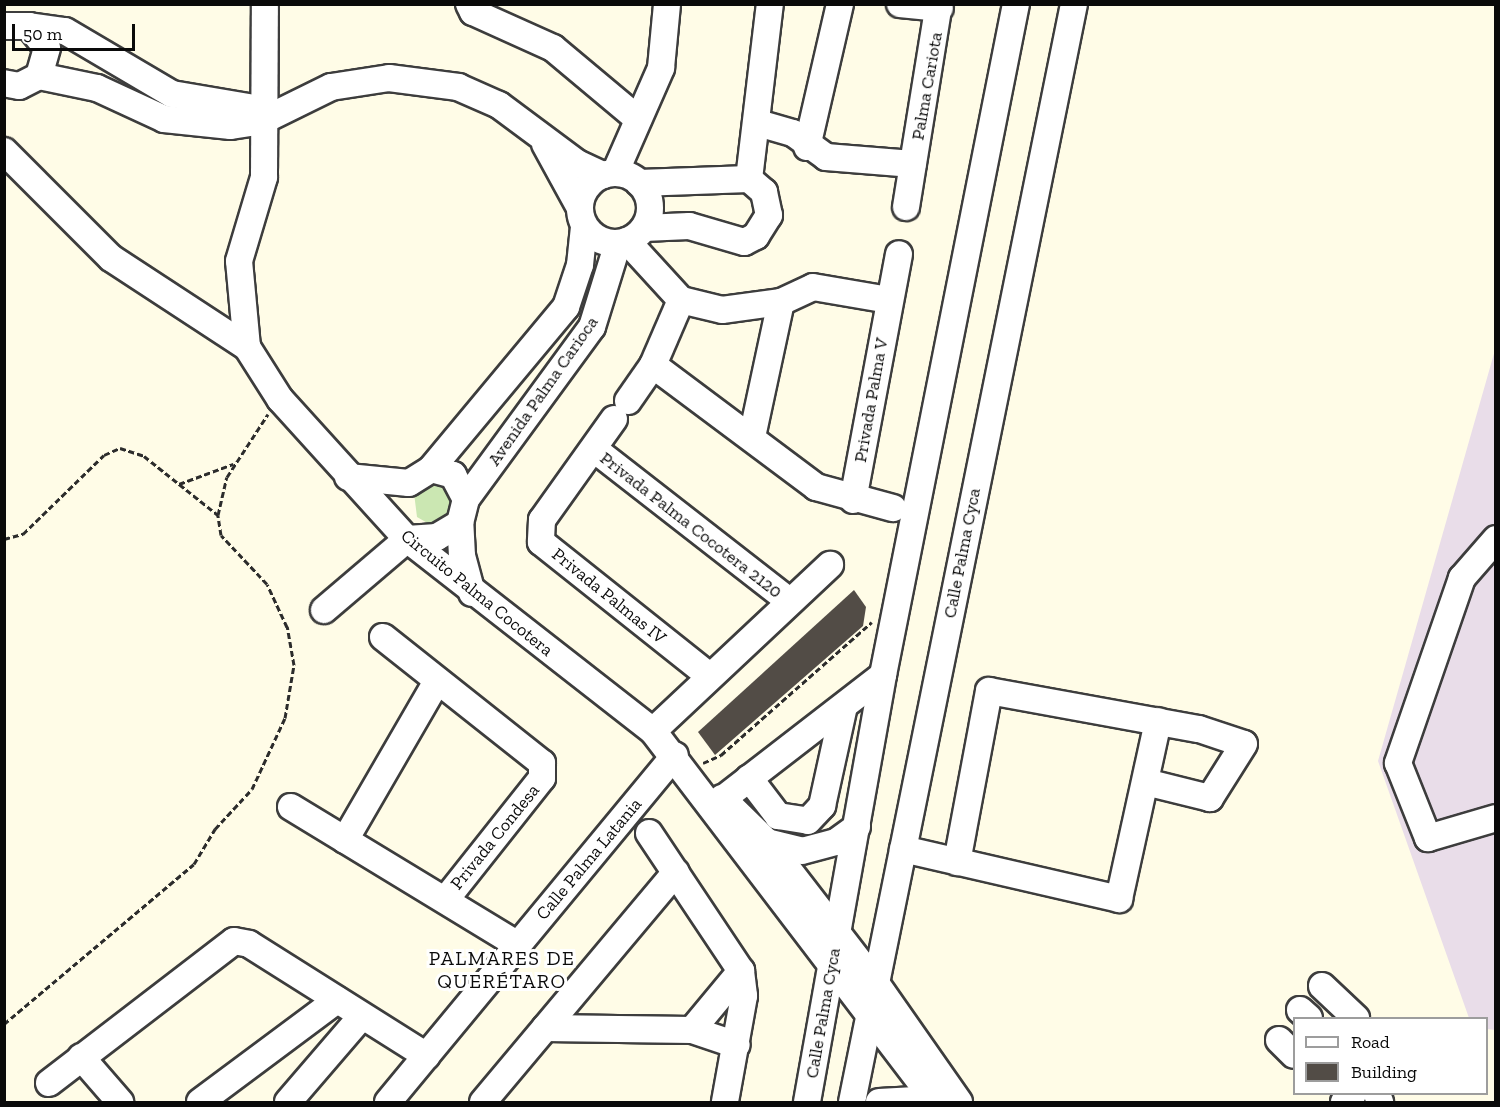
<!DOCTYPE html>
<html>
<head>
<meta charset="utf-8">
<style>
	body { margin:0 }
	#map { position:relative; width:1500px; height:1107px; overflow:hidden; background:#fffce7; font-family:"Zilla Slab",serif }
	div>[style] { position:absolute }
	.industrial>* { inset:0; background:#e9dde9 }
	.green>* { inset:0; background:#cbe7b2 }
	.building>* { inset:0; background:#524c46 }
	.path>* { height:3px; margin-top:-1.5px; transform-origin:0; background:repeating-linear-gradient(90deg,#2c2c2c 0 6px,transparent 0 9px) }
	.roads { filter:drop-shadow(2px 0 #3d3d3d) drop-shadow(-2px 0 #3d3d3d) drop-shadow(0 2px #3d3d3d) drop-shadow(0 -2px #3d3d3d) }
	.minor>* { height:26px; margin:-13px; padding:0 13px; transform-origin:13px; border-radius:13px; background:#fff }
	.minor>.ring { margin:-13px; padding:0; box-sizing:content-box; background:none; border:26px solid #fff; border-radius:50% }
	span { translate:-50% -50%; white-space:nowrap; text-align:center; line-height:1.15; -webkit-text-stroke:6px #fff; paint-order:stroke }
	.street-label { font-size:18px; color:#0a0a0a }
	.neighbourhood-label { font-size:20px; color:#0a0a0a; letter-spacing:1.5px }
	.frame { position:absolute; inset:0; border:6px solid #0a0a0a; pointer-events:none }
	.legend { position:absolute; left:1293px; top:1017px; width:195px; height:78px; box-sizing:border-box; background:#fff; border:2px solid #9d9d9d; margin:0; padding:8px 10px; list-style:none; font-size:18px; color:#0a0a0a }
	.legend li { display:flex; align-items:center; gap:12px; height:30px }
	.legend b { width:30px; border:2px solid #9d9d9d }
	.scale { position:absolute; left:12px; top:24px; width:123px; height:27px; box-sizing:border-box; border:3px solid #0a0a0a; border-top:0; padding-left:8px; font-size:18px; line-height:21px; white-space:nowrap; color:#0a0a0a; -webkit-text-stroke:4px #fff; paint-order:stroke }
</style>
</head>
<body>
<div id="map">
	<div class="industrial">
		<i style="clip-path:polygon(1495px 350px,1495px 1030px,1487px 1029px,1486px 1018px,1469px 1018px,1378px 761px)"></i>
	</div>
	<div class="green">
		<i style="clip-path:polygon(424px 481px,455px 485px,452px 520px,431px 525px,417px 517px,414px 493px)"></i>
	</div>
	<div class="building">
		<i style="clip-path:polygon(854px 590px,866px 607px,863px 626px,715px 755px,698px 732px)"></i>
	</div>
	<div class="path">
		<i style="left:179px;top:484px;width:58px;rotate:-20.3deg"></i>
		<i style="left:4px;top:539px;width:20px;rotate:-15deg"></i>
		<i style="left:23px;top:534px;width:113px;rotate:-44.3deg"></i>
		<i style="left:104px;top:455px;width:17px;rotate:-24deg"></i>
		<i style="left:120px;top:448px;width:25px;rotate:18deg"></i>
		<i style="left:144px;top:456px;width:95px;rotate:38.6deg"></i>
		<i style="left:703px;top:763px;width:20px;rotate:-24deg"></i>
		<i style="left:721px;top:755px;width:201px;rotate:-41.4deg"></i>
		<i style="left:4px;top:1024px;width:248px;rotate:-40.1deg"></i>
		<i style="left:194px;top:864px;width:41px;rotate:-59deg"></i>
		<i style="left:215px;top:829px;width:54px;rotate:-47.2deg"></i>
		<i style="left:252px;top:789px;width:78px;rotate:-65.1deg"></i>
		<i style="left:285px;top:718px;width:54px;rotate:-80.4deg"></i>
		<i style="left:294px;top:665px;width:39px;rotate:-100deg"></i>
		<i style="left:287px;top:627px;width:47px;rotate:-114.9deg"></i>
		<i style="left:267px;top:584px;width:67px;rotate:-133.2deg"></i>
		<i style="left:221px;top:535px;width:20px;rotate:-99deg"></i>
		<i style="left:218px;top:515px;width:39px;rotate:-77deg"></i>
		<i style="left:227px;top:477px;width:75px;rotate:-56.9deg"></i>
	</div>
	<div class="roads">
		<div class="minor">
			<i style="left:469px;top:4px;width:9px;rotate:63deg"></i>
			<i style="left:473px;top:12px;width:88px;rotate:24.2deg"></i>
			<i style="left:553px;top:48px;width:111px;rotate:39.9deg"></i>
			<i style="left:900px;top:4px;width:40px;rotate:5.7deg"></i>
			<i style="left:4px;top:26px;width:25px"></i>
			<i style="left:29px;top:26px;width:28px;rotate:51deg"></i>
			<i style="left:47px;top:48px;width:29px;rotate:106deg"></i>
			<i style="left:39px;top:76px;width:22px;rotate:153deg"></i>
			<i style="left:19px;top:86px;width:15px;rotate:-169deg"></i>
			<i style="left:29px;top:26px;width:36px;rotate:8deg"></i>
			<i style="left:65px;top:31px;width:124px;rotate:30.5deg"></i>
			<i style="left:172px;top:94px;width:100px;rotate:9.7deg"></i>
			<i style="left:39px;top:76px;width:59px;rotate:11.7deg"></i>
			<i style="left:97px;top:88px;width:74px;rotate:24.8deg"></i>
			<i style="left:164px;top:119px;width:67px;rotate:6deg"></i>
			<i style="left:231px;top:126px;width:31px;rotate:-9deg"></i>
			<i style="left:262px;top:121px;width:77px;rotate:-26.2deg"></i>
			<i style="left:331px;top:87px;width:59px;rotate:-8.8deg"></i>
			<i style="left:389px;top:78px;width:70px;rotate:7.4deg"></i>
			<i style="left:458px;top:87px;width:45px;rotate:23.7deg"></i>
			<i style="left:499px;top:105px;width:97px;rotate:36.6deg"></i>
			<i style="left:577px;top:163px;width:29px;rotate:25deg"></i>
			<i style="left:758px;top:123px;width:36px;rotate:16deg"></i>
			<i style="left:793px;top:133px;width:41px;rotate:36deg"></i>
			<i style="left:826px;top:157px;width:87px;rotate:4.6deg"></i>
			<i style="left:545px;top:144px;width:71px;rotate:61.3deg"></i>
			<i style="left:807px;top:147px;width:147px;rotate:-77deg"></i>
			<i style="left:4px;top:151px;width:151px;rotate:45deg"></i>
			<i style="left:111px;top:258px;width:163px;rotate:33.2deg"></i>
			<i style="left:247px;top:347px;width:62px;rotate:57.6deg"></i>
			<i style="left:280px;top:399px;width:189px;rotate:47.8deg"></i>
			<i style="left:407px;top:539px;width:312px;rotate:38deg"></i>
			<i style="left:653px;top:731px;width:467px;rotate:52.7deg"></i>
			<i style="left:615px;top:173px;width:115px;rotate:-66.3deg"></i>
			<i style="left:661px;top:68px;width:64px;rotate:-84.6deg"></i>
			<i class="ring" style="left:580px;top:173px;width:44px;height:44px"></i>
			<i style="left:749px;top:179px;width:176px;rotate:-83.2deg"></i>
			<i style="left:639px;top:183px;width:110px;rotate:-2.1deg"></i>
			<i style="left:749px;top:179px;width:20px;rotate:41deg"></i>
			<i style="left:764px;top:192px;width:24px;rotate:78deg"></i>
			<i style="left:769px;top:215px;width:25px;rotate:122deg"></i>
			<i style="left:756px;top:236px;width:13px;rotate:153deg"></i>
			<i style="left:744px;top:242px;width:57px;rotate:-163.8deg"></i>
			<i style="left:689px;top:226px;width:45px;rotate:177.5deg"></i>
			<i style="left:906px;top:207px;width:206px;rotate:-80.8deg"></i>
			<i style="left:627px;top:241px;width:80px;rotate:47.5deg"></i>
			<i style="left:681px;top:300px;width:42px;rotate:13.7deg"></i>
			<i style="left:722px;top:310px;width:60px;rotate:-7.7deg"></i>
			<i style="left:781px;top:302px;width:35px;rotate:-25deg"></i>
			<i style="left:813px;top:287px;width:77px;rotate:9.7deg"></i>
			<i style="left:247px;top:347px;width:86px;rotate:-95.3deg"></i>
			<i style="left:239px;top:261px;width:88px;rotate:-73.4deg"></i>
			<i style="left:264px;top:177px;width:173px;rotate:-89.7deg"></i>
			<i style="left:653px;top:365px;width:204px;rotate:36.8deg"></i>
			<i style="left:816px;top:487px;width:80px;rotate:15.3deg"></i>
			<i style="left:628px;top:401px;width:44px;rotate:-55.2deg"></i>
			<i style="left:653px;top:365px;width:71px;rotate:-66.7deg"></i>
			<i style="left:614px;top:419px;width:124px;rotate:125.5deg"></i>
			<i style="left:542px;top:520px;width:22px;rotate:93deg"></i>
			<i style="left:541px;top:542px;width:213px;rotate:38.5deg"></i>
			<i style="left:752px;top:437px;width:138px;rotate:-77.9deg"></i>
			<i style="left:594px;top:449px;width:247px;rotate:37.9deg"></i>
			<i style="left:431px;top:469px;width:23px;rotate:15deg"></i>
			<i style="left:453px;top:475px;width:27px;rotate:62deg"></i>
			<i style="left:348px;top:477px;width:61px;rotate:5.6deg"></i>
			<i style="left:409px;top:483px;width:26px;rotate:-32deg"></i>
			<i style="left:431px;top:469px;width:211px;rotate:-50.2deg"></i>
			<i style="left:566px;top:307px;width:44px;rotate:-71.6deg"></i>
			<i style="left:580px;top:265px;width:39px;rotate:-84deg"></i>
			<i style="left:853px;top:500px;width:250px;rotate:-79.4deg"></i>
			<i style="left:407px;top:539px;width:30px;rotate:-4deg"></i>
			<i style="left:437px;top:537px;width:27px;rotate:-31deg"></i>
			<i style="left:1496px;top:539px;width:52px;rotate:131.1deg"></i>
			<i style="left:1462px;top:578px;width:196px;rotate:109.1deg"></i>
			<i style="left:1398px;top:763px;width:81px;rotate:68.2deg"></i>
			<i style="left:1428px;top:838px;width:71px;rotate:-16.4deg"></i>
			<i style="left:472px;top:593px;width:38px;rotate:-105deg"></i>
			<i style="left:462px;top:556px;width:33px;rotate:-93deg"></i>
			<i style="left:460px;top:523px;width:25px;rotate:-76deg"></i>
			<i style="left:466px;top:499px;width:213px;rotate:-53.8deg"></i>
			<i style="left:592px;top:327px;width:88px;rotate:-72.8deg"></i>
			<i style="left:324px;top:610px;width:109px;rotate:-40.5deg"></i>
			<i style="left:383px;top:637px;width:203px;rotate:38.4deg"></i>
			<i style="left:542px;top:763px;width:15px;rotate:90deg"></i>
			<i style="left:542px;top:778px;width:154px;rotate:128.4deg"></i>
			<i style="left:653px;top:731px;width:243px;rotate:-43.2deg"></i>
			<i style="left:749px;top:778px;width:48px;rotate:52.7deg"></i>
			<i style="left:778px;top:816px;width:30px;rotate:9deg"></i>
			<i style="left:808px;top:821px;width:21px;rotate:-47deg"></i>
			<i style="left:822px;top:806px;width:102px;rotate:-77.6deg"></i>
			<i style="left:722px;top:798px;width:63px;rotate:44.4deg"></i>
			<i style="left:767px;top:842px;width:173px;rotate:52.3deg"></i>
			<i style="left:873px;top:979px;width:150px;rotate:55deg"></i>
			<i style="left:715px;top:805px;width:212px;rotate:-37.7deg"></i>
			<i style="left:291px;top:807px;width:266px;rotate:31.3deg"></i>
			<i style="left:649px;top:833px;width:166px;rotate:56.3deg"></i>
			<i style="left:741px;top:971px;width:25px;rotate:83deg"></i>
			<i style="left:744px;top:996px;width:108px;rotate:100.2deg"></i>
			<i style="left:345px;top:840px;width:184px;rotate:-59.9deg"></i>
			<i style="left:767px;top:842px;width:36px;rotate:14deg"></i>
			<i style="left:802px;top:851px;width:35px;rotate:-15deg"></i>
			<i style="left:836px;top:842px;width:26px;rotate:-36deg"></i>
			<i style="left:903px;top:849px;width:222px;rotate:13deg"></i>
			<i style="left:1119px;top:899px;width:182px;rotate:-77.6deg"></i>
			<i style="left:957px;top:862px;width:174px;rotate:-79.4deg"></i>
			<i style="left:989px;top:691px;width:213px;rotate:10.3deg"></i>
			<i style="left:1199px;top:729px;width:47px;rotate:18.4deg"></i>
			<i style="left:1244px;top:744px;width:64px;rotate:122.2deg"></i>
			<i style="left:1210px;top:798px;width:66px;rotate:-166deg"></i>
			<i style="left:1322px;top:986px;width:47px;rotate:43.3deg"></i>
			<i style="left:1300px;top:1010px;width:12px;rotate:42deg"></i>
			<i style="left:545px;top:1028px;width:147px;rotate:0.8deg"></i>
			<i style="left:692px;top:1030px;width:47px;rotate:18.4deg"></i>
			<i style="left:692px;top:1030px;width:77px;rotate:-50.3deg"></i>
			<i style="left:1279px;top:1040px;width:21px;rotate:45deg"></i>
			<i style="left:81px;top:1057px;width:60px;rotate:49.1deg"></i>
			<i style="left:49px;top:1083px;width:233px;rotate:-37.5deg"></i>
			<i style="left:234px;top:941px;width:15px;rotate:11deg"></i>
			<i style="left:249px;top:944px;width:210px;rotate:32.2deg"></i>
			<i style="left:1377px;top:1094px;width:9px;rotate:69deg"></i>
			<i style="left:200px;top:1102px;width:171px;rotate:-36.7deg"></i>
			<i style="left:288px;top:1102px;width:113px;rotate:-49.3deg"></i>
			<i style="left:388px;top:1102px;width:450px;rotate:-50.4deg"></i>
			<i style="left:483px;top:1102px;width:300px;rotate:-50deg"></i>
			<i style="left:807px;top:1102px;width:434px;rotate:-79.9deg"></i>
			<i style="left:883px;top:675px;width:684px;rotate:-78.79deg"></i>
			<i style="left:852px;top:1102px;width:1120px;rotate:-78.57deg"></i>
			<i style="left:879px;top:1102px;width:55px;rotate:-3.1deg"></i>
			<i style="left:1344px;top:1102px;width:12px;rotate:-42deg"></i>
		</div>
	</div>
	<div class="street-label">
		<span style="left:927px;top:86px;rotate:-80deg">Palma Cariota</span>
		<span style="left:543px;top:391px;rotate:-55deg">Avenida Palma Carioca</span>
		<span style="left:871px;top:400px;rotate:-80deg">Privada Palma V</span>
		<span style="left:691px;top:525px;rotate:38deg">Privada Palma Cocotera 2120</span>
		<span style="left:962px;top:553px;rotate:-79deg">Calle Palma Cyca</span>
		<span style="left:477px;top:593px;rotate:39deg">Circuito Palma Cocotera</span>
		<span style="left:609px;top:596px;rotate:39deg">Privada Palmas IV</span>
		<span style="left:495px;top:837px;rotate:-51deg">Privada Condesa</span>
		<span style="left:589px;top:859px;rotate:-50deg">Calle Palma Latania</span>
		<span style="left:823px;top:1013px;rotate:-80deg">Calle Palma Cyca</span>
	</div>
	<div class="neighbourhood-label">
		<span style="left:502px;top:970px">PALMARES DE<br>QUERÉTARO</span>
	</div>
	<div class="frame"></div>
	<ul class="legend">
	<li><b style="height:8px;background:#fff"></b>Road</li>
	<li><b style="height:16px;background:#524c46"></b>Building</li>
	</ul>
	<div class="scale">50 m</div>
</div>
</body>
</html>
